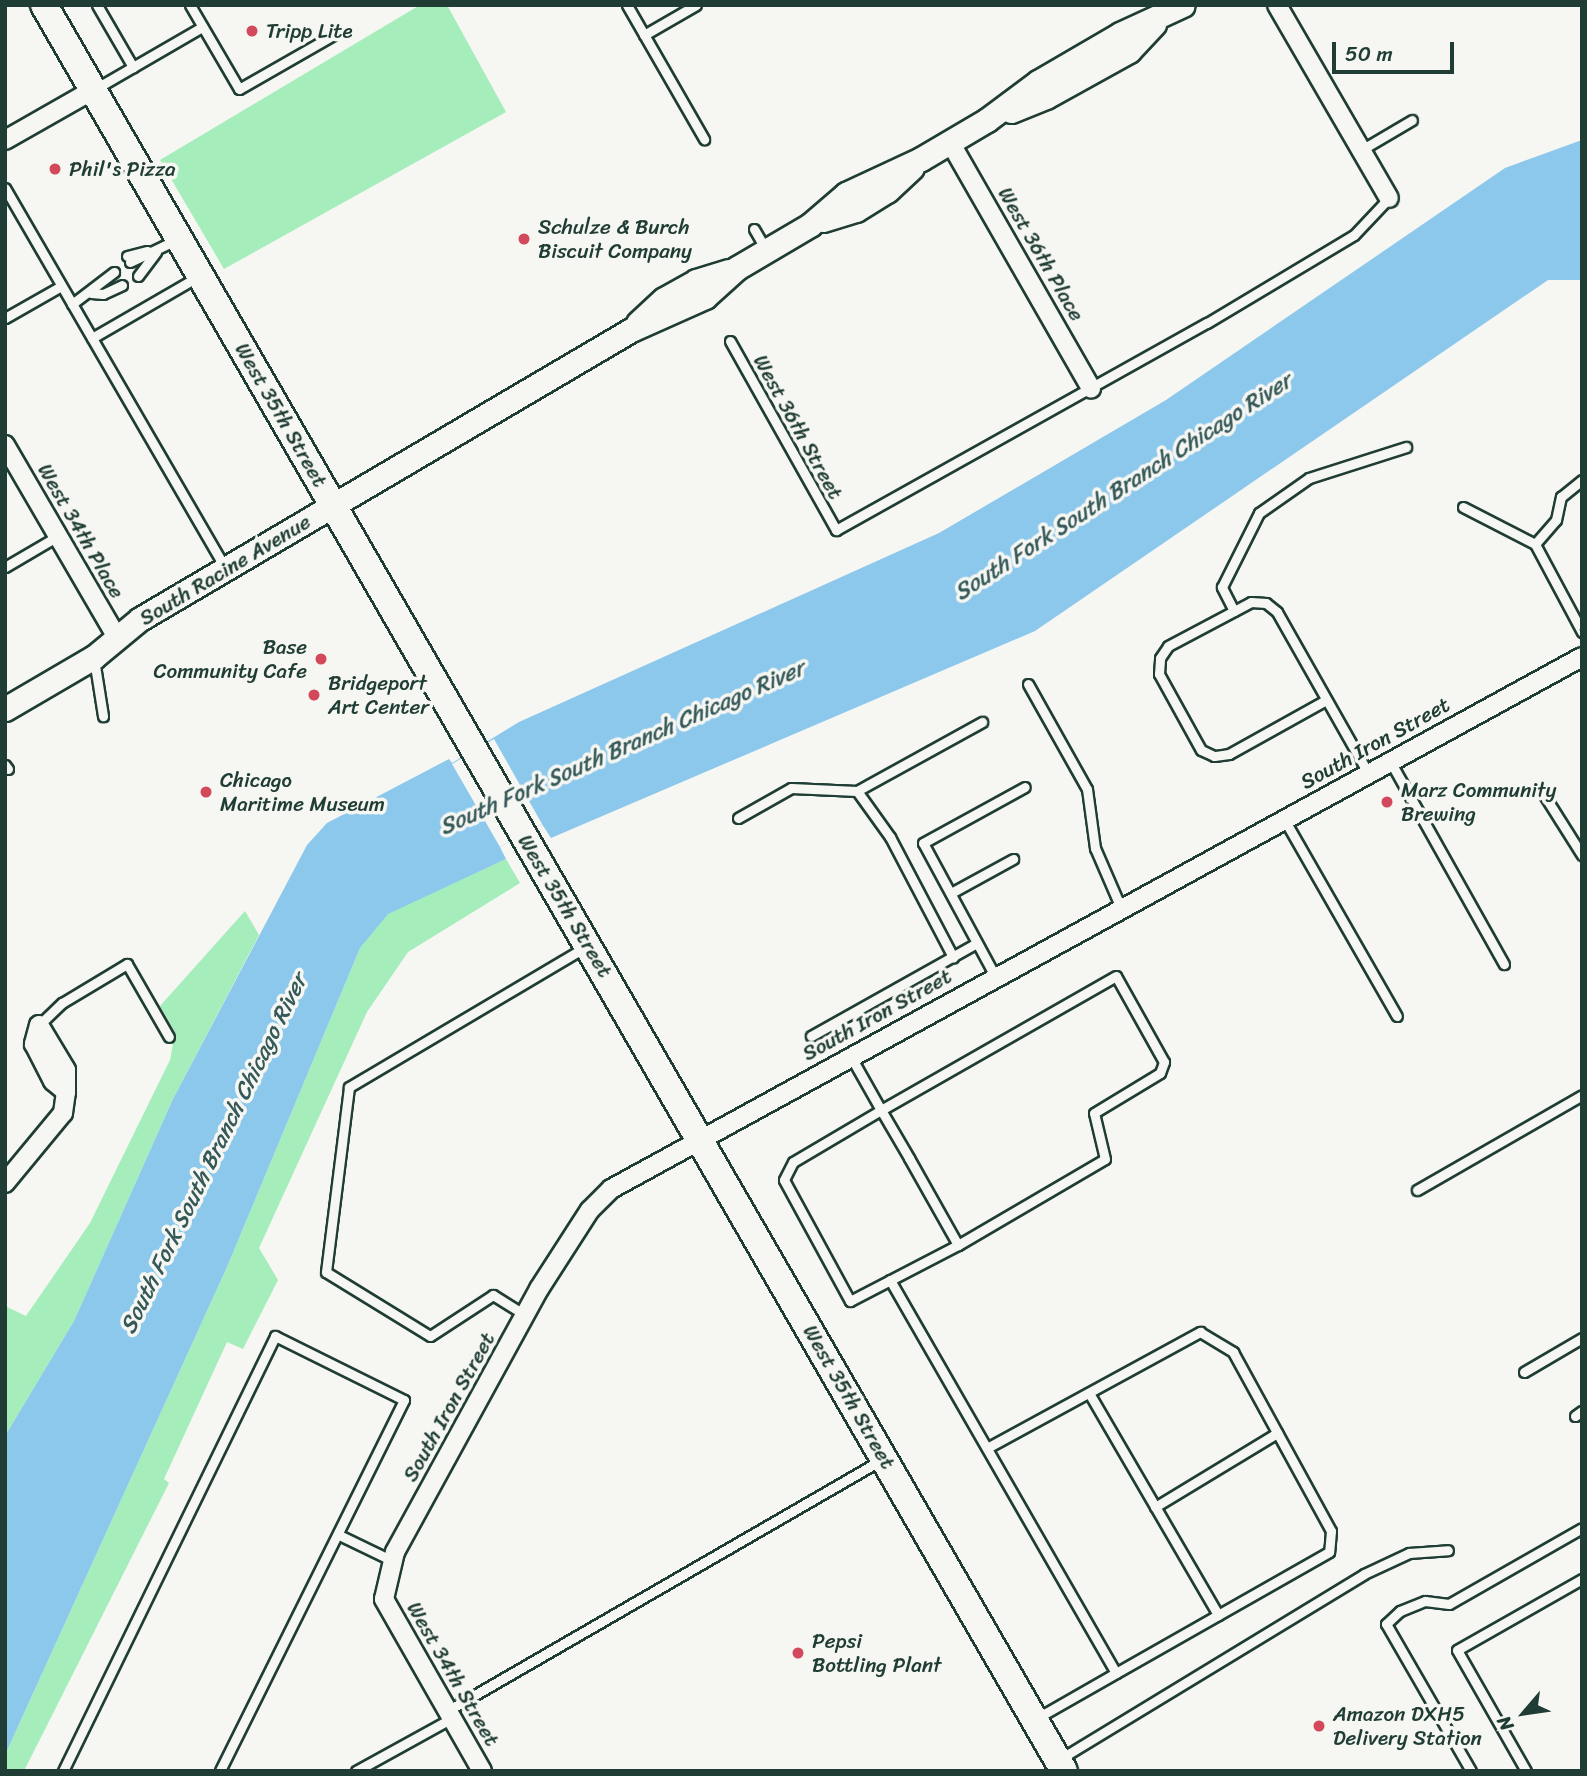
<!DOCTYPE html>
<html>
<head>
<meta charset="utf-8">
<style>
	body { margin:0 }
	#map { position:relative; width:1587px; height:1776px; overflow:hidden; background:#f6f6f2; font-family:Sriracha,sans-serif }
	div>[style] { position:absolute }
	.green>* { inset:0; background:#a5edbb }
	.water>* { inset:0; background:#8cc8ec }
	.pier>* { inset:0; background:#f6f6f2 }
	.roads { filter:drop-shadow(2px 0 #1f3d34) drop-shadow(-2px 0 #1f3d34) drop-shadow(0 2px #1f3d34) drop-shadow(0 -2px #1f3d34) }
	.service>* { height:9px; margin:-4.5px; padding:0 4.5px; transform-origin:4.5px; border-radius:4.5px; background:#f6f6f2 }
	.minor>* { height:18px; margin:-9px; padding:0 9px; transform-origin:9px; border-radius:9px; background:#f6f6f2 }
	.tertiary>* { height:23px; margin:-11.5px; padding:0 11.5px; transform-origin:11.5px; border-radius:11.5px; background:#f6f6f2 }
	.secondary>* { height:26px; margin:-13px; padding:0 13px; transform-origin:13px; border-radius:13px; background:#f6f6f2 }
	.rail>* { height:5px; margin-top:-2.5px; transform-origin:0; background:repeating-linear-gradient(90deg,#1f3d34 0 10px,transparent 0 15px) }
	.dots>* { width:19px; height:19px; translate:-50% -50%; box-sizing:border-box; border:4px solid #f6f6f2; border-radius:50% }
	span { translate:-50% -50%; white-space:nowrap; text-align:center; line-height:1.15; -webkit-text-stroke:7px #f6f6f2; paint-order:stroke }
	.poi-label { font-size:21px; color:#1f3d34 }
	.left { translate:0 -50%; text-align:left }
	.right { translate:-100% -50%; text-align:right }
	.street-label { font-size:21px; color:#1f3d34 }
	.water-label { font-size:23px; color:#355959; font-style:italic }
	.frame { position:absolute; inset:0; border:7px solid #1f3d34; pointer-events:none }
	.north { position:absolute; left:1489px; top:1678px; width:70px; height:70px; -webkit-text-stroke:5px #f6f6f2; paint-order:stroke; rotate:241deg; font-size:19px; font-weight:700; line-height:28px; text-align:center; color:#1f3d34 }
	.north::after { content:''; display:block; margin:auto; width:24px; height:32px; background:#1f3d34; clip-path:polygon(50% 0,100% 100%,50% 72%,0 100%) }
	.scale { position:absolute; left:1332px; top:42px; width:122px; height:32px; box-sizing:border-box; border:4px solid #1f3d34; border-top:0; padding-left:9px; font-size:21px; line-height:24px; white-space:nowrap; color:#1f3d34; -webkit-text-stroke:5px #f6f6f2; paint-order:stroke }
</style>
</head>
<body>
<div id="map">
	<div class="green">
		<i style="clip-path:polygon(420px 5px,447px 5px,506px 112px,224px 269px,160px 160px)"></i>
		<i style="clip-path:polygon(506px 859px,520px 883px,408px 952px,367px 1012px,259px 1248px,278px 1280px,243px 1349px,227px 1342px,164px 1479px,169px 1483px,24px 1771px,5px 1771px,5px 1755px,227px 1267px,360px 948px,388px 913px)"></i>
		<i style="clip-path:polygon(245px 911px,259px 935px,173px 1099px,74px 1321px,5px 1436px,5px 1306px,26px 1316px,90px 1223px,170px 1060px,175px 1032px,160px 1006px)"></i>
	</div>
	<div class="water">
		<i style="clip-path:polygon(1582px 140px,1582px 280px,1548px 280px,1035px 631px,551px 838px,542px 824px,500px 847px,506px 859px,388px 914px,360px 948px,227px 1267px,5px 1755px,5px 1436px,74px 1321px,173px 1099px,307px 845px,327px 823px,449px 759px,452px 763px,519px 722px,939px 533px,1166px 400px,1505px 168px)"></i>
	</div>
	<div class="pier">
		<i style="clip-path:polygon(494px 739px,542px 824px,500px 847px,452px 764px)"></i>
	</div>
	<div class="roads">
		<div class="service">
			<i style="left:97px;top:5px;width:72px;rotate:59.9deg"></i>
			<i style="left:190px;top:5px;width:97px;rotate:59.7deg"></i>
			<i style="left:239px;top:89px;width:111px;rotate:-29.8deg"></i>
			<i style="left:627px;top:5px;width:155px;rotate:60.1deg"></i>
			<i style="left:644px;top:35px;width:60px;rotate:-30deg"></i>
			<i style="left:95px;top:89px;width:124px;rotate:-30.1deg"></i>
			<i style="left:1361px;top:150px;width:59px;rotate:-30.5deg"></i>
			<i style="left:5px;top:188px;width:438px;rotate:59.9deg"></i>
			<i style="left:754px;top:229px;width:24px;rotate:60deg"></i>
			<i style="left:127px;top:256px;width:21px;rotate:-14deg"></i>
			<i style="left:130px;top:262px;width:53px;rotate:-25.6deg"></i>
			<i style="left:138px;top:276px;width:30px;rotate:-53deg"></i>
			<i style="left:91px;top:293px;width:12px;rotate:5deg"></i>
			<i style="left:103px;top:294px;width:21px;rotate:-25deg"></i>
			<i style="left:72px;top:304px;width:53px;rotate:-37.3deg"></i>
			<i style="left:5px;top:318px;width:64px;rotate:-29.7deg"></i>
			<i style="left:92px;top:338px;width:124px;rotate:-30.1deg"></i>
			<i style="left:730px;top:341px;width:217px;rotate:60.7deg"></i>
			<i style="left:836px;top:530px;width:425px;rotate:-29.2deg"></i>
			<i style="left:1207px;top:323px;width:171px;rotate:-30.9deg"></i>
			<i style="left:1354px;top:235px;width:51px;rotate:-46.6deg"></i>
			<i style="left:1463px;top:507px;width:81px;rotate:27.2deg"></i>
			<i style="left:1535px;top:544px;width:100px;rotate:61.9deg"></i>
			<i style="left:1535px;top:544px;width:32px;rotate:-49deg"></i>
			<i style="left:1556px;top:520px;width:24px;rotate:-78deg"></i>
			<i style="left:1561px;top:497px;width:27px;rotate:-39deg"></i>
			<i style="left:5px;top:567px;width:61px;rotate:-30.3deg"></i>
			<i style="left:1234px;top:611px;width:27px;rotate:-117deg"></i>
			<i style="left:1222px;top:587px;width:83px;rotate:-63.4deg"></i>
			<i style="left:1259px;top:513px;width:61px;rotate:-35deg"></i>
			<i style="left:1309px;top:478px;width:102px;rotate:-17.7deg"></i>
			<i style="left:94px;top:659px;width:58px;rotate:81deg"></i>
			<i style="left:1028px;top:684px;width:120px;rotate:60.7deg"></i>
			<i style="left:1087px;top:789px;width:60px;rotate:82.3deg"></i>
			<i style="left:1095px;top:848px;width:65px;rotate:66.6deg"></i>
			<i style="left:1326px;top:700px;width:111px;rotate:150.9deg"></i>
			<i style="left:1229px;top:754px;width:15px;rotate:172deg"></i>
			<i style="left:1214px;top:756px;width:14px;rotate:-155deg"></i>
			<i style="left:1201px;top:750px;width:87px;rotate:-118.9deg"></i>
			<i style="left:1159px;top:674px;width:16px;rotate:-86deg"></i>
			<i style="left:1160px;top:658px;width:14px;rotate:-56deg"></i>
			<i style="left:1168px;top:646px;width:94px;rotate:-27.9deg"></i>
			<i style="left:1251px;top:602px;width:15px;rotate:4deg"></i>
			<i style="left:1266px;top:603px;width:14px;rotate:39deg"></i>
			<i style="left:1277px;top:612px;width:185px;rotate:60.5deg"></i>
			<i style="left:1390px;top:761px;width:233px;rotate:60.7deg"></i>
			<i style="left:5px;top:765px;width:5px;rotate:53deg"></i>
			<i style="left:857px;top:791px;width:143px;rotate:-28.9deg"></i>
			<i style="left:1544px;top:795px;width:71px;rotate:57.7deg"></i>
			<i style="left:738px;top:818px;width:61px;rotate:-29.5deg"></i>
			<i style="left:791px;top:788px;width:66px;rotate:2.6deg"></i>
			<i style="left:857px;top:791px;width:57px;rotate:54.3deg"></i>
			<i style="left:890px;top:837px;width:136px;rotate:62.3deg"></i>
			<i style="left:1284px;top:819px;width:227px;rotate:60.2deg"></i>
			<i style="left:951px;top:893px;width:71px;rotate:-28.7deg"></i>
			<i style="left:995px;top:976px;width:151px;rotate:-118.4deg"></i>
			<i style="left:923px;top:843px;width:116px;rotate:-28.8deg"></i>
			<i style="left:39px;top:1025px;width:32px;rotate:-44deg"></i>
			<i style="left:62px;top:1003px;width:76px;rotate:-31deg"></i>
			<i style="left:127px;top:964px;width:84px;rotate:60.1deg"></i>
			<i style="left:811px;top:1036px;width:190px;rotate:-29.3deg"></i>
			<i style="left:851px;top:1057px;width:61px;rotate:60.5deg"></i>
			<i style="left:881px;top:1110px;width:56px;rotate:59.7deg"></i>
			<i style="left:909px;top:1158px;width:100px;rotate:60.6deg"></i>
			<i style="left:958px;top:1245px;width:170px;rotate:-30.3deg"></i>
			<i style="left:1105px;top:1159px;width:47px;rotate:-103.4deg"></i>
			<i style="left:1094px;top:1113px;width:77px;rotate:-31.2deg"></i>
			<i style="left:1160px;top:1073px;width:12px;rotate:-70deg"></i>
			<i style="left:1164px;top:1062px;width:98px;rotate:-119.2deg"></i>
			<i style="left:1116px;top:976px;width:271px;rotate:150.3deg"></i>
			<i style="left:881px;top:1110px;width:102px;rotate:149.4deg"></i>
			<i style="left:793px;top:1162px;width:20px;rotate:117deg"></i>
			<i style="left:784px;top:1180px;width:138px;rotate:61.4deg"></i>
			<i style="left:850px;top:1301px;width:122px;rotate:-27.4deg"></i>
			<i style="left:1417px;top:1190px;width:190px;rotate:-29.9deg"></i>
			<i style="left:890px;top:1280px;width:453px;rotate:60.1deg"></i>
			<i style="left:1116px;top:1673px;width:91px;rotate:150.3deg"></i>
			<i style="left:525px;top:1315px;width:38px;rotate:-148deg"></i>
			<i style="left:493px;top:1295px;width:75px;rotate:146.9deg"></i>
			<i style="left:430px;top:1336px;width:122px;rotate:-148.4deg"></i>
			<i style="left:326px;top:1272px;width:186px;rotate:-82.9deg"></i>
			<i style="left:349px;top:1087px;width:273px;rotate:-30.6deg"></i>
			<i style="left:1524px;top:1372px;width:67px;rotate:-30.4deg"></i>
			<i style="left:1089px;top:1393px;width:257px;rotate:59.8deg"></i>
			<i style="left:1575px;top:1416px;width:9px;rotate:-36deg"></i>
			<i style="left:987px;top:1448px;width:243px;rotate:-28.6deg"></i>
			<i style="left:1200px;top:1332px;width:39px;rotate:31deg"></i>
			<i style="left:1233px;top:1352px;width:204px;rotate:61.3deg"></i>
			<i style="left:1331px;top:1531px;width:21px;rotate:95deg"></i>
			<i style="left:1329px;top:1552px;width:245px;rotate:150.4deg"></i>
			<i style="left:1155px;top:1507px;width:143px;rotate:-31.2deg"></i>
			<i style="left:339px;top:1535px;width:60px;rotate:25.7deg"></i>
			<i style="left:447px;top:1711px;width:504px;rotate:-30.03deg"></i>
			<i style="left:1060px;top:1759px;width:356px;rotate:-31.3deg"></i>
			<i style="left:1364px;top:1574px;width:50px;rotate:-25deg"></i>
			<i style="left:1409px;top:1553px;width:39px;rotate:-4deg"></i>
			<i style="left:63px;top:1771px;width:484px;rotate:-64deg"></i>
			<i style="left:275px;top:1336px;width:144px;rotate:26.4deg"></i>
			<i style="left:404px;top:1400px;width:414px;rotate:116.4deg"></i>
			<i style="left:356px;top:1771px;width:110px;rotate:-28.9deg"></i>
			<i style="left:1471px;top:1771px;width:170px;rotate:-120deg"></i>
			<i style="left:1386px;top:1624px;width:19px;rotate:-43deg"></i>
			<i style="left:1400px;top:1611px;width:27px;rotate:-22deg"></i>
			<i style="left:1425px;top:1601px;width:24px;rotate:7deg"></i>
			<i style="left:1449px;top:1604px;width:153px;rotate:-29.7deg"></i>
			<i style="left:1526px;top:1771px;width:139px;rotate:-119.7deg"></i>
			<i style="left:1457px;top:1650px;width:144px;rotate:-29.6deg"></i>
		</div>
		<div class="minor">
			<i style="left:1277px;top:5px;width:223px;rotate:59.9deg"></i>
			<i style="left:5px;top:140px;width:101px;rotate:-29.6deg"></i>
			<i style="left:950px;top:142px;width:284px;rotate:60.2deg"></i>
			<i style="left:5px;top:445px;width:225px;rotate:59.8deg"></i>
			<i style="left:5px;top:1183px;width:91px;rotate:-50.4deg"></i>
			<i style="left:63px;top:1113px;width:21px;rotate:-82deg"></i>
			<i style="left:66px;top:1092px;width:22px;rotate:-90deg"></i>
			<i style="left:66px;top:1070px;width:52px;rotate:-121deg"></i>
			<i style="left:39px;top:1025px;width:20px;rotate:105deg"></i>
			<i style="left:34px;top:1044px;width:42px;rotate:62.8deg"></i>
			<i style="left:53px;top:1081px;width:17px;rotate:40deg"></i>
			<i style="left:482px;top:1771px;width:198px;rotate:-119.7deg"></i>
			<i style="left:384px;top:1599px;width:48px;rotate:-76.8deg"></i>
			<i style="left:395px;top:1552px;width:300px;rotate:-61.3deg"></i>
			<i style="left:539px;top:1289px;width:94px;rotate:-57.2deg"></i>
			<i style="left:590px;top:1210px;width:30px;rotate:-45deg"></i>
			<i style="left:611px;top:1189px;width:1107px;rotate:-28.72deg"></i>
		</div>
		<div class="tertiary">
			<i style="left:1011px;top:111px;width:38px;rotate:-22deg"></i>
			<i style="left:1046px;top:97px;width:95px;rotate:-29deg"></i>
			<i style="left:1129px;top:51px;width:37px;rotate:-47deg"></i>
			<i style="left:823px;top:220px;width:34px;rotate:-17deg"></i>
			<i style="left:856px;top:210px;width:36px;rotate:-32deg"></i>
			<i style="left:887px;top:191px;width:34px;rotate:-43deg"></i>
			<i style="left:638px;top:323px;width:35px;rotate:-43deg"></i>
			<i style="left:664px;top:299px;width:37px;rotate:-29deg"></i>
			<i style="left:696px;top:281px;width:34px;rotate:-17deg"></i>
			<i style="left:5px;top:709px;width:103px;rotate:-30.3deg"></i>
			<i style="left:94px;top:657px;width:60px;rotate:-39.6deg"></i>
			<i style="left:140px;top:619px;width:570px;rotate:-30.48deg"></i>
			<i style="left:631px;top:330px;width:81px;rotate:-24deg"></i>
			<i style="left:705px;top:297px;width:43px;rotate:-42.2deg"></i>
			<i style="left:737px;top:268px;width:85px;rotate:-30.5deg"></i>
			<i style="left:810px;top:225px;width:48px;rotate:-40.7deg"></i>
			<i style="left:846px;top:194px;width:83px;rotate:-25deg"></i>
			<i style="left:921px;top:159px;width:77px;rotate:-30.6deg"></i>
			<i style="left:987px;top:120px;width:64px;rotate:-36.7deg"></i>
			<i style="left:1038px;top:82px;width:95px;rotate:-30.3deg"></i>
			<i style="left:1120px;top:34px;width:69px;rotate:-24.7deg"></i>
		</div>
		<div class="secondary">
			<i style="left:44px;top:5px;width:2039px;rotate:59.99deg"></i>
		</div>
	</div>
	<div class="rail">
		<i style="left:1581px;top:631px;width:1px;rotate:-45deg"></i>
	</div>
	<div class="dots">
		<i style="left:252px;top:31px;background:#d1495b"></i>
		<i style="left:55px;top:169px;background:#d1495b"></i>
		<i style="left:524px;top:239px;background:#d1495b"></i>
		<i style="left:321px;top:659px;background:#d1495b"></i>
		<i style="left:314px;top:695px;background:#d1495b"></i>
		<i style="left:206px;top:792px;background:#d1495b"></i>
		<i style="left:1387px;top:802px;background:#d1495b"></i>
		<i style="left:798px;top:1653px;background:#d1495b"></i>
		<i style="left:1319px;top:1726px;background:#d1495b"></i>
	</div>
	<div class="poi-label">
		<span class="left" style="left:266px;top:31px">Tripp Lite</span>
		<span class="left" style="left:69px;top:169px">Phil's Pizza</span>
		<span class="left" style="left:538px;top:239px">Schulze &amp; Burch<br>Biscuit Company</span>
		<span class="right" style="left:307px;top:659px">Base<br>Community Cafe</span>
		<span class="left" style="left:328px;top:695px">Bridgeport<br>Art Center</span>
		<span class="left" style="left:220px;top:792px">Chicago<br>Maritime Museum</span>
		<span class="left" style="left:1401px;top:802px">Marz Community<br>Brewing</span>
		<span class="left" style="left:812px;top:1653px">Pepsi<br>Bottling Plant</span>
		<span class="left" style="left:1333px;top:1726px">Amazon DXH5<br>Delivery Station</span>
	</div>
	<div class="street-label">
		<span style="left:1041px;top:254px;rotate:60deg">West 36th Place</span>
		<span style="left:281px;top:415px;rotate:60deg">West 35th Street</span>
		<span style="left:798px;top:427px;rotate:61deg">West 36th Street</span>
		<span style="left:81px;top:531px;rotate:60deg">West 34th Place</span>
		<span style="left:225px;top:570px;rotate:-31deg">South Racine Avenue</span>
		<span style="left:1375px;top:743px;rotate:-29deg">South Iron Street</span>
		<span style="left:565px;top:906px;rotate:59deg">West 35th Street</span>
		<span style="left:877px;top:1015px;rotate:-29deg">South Iron Street</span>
		<span style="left:849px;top:1397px;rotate:60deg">West 35th Street</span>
		<span style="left:449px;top:1407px;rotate:-61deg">South Iron Street</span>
		<span style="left:453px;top:1674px;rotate:60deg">West 34th Street</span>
	</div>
	<div class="water-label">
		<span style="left:1123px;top:487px;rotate:-33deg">South Fork South Branch Chicago River</span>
		<span style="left:622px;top:748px;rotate:-24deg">South Fork South Branch Chicago River</span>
		<span style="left:214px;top:1154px;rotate:-64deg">South Fork South Branch Chicago River</span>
	</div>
	<div class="frame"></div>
	<div class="north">N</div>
	<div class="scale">50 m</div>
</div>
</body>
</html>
